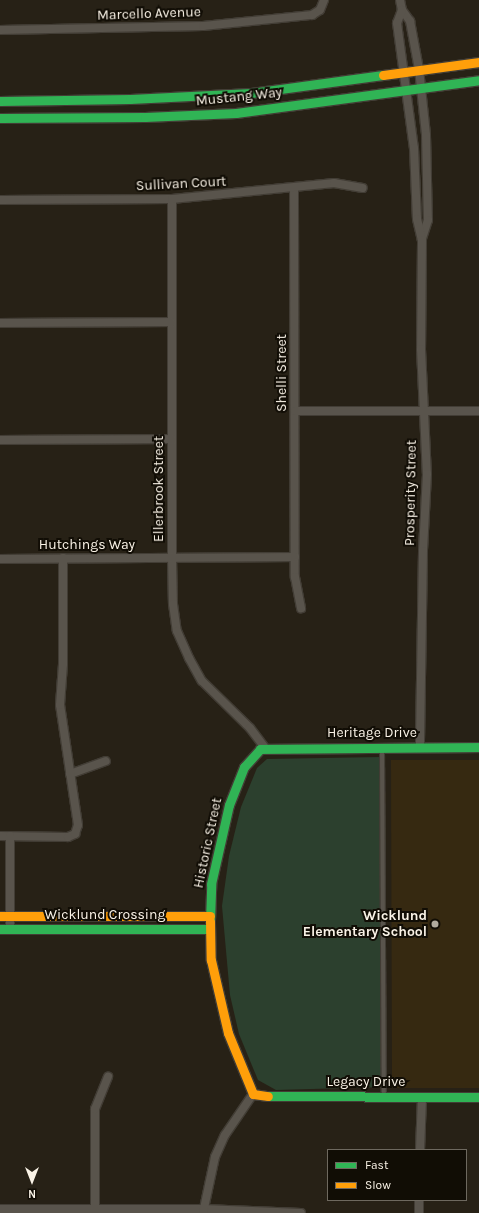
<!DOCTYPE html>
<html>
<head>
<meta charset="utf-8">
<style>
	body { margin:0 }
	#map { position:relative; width:479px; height:1213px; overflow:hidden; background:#272116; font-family:Karla,sans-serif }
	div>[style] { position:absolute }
	.built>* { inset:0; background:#362911 }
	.green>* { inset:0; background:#2c402e }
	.roads { filter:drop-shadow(1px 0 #423d35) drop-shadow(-1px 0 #423d35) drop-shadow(0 1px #423d35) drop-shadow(0 -1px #423d35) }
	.lane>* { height:4px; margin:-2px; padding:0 2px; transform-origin:2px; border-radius:2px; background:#59544c }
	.street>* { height:8px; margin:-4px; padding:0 4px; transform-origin:4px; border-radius:4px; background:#59544c }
	.fast>* { height:9px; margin:-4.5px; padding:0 4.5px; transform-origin:4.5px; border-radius:4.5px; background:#30b455 }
	.slow>* { height:9px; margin:-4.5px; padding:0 4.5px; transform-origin:4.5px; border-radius:4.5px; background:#ff9f0a }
	.dots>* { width:11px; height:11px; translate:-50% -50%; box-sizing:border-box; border:2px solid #110d05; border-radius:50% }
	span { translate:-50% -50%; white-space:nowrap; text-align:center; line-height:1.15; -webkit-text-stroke:4px #110d05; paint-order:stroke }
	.street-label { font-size:14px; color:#faf3e7 }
	.poi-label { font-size:14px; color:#faf3e7; font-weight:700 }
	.right { translate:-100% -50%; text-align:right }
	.legend { position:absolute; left:327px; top:1149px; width:140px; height:52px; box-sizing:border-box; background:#110d05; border:1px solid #6e695f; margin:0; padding:5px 7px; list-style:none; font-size:12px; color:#faf3e7 }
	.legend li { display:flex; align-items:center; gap:8px; height:20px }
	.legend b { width:20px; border:1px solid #6e695f }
	.north { position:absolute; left:12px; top:1161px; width:40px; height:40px; -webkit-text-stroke:3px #110d05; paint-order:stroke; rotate:180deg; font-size:11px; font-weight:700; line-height:16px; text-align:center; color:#faf3e7 }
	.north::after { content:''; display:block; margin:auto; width:14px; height:18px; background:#faf3e7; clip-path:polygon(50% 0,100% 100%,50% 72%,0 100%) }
</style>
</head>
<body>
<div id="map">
	<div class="built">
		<i style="clip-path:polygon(391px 760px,479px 760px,479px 1088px,392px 1088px)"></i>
	</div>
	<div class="green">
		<i style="clip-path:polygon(381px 757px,382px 1087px,276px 1090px,258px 1080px,239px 1034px,230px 995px,222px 906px,229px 856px,241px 807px,257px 768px,267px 759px)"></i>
	</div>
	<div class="roads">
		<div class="lane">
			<i style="left:382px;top:749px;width:347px;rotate:89.7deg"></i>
		</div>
		<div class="street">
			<i style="left:400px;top:0;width:10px;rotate:79deg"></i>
			<i style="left:402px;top:10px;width:14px;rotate:54deg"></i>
			<i style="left:410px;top:21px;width:49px;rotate:79.4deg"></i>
			<i style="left:419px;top:69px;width:66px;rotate:83.9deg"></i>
			<i style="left:426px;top:135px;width:85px;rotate:88.7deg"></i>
			<i style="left:428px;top:220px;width:20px;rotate:108deg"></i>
			<i style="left:402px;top:10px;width:14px;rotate:111deg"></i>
			<i style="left:397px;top:23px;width:126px;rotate:82.3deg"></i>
			<i style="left:414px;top:148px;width:71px;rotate:87.6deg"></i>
			<i style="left:417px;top:219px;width:22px;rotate:77deg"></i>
			<i style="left:422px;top:240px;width:109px;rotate:90.5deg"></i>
			<i style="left:421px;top:349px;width:125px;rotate:87.3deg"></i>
			<i style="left:427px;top:474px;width:77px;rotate:93deg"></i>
			<i style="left:423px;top:551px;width:196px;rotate:90.9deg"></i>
			<i style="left:0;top:30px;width:203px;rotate:-1.1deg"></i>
			<i style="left:203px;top:26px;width:110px;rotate:-5.8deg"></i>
			<i style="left:312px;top:15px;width:9px;rotate:-32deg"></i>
			<i style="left:320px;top:10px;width:11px;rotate:-68deg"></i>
			<i style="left:294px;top:189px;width:388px;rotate:89.9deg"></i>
			<i style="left:295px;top:577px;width:32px;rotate:79deg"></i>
			<i style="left:172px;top:199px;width:359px;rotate:90deg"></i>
			<i style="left:172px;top:558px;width:46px;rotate:88.8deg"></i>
			<i style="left:173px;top:604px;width:27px;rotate:82deg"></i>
			<i style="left:177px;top:631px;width:30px;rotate:66deg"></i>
			<i style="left:189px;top:658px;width:26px;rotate:61deg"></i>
			<i style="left:202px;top:681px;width:67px;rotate:44.4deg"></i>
			<i style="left:250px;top:728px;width:25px;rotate:53deg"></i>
			<i style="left:0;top:200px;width:172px;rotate:-0.3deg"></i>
			<i style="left:172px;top:199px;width:163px;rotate:-5.6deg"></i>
			<i style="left:334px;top:183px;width:29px;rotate:10deg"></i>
			<i style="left:0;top:323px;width:171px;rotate:-0.3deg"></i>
			<i style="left:295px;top:411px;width:184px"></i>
			<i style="left:0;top:440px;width:172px;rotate:-0.3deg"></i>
			<i style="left:0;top:559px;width:295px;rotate:-0.4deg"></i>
			<i style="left:70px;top:774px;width:38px;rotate:-20deg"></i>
			<i style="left:0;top:836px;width:68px;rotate:0.8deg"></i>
			<i style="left:68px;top:837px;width:8px;rotate:-23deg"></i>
			<i style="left:75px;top:834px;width:9px;rotate:-72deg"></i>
			<i style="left:78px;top:825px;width:121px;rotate:-98.5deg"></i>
			<i style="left:60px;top:705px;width:41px;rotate:-85.8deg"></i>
			<i style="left:63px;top:664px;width:106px;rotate:-90deg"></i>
			<i style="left:10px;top:836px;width:93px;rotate:90deg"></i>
			<i style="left:420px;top:1150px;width:53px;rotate:-87.8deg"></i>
			<i style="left:0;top:1209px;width:204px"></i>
			<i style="left:204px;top:1209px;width:97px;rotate:2.4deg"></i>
			<i style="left:95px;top:1213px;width:104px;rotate:-90deg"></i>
			<i style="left:95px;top:1109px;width:35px;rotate:-68deg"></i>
			<i style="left:203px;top:1213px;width:57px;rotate:-77.9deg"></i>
			<i style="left:215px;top:1157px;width:24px;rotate:-66deg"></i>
			<i style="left:225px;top:1135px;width:50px;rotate:-55.7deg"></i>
			<i style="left:419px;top:1213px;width:13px;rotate:-90deg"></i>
		</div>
		<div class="fast">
			<i style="left:0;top:101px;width:130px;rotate:-0.9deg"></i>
			<i style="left:130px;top:99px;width:121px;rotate:-2.8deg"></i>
			<i style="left:251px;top:93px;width:133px;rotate:-7.8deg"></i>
			<i style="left:0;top:118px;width:145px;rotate:-0.4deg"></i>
			<i style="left:145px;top:117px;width:91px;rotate:-2.5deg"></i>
			<i style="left:236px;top:113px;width:245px;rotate:-7.7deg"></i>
			<i style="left:210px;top:921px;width:37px;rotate:-88deg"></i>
			<i style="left:211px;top:884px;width:81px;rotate:-77.2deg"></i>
			<i style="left:229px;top:805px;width:41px;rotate:-68.5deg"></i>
			<i style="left:244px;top:767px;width:24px;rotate:-48deg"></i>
			<i style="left:260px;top:749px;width:219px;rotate:-0.5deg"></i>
			<i style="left:0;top:929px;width:210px"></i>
			<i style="left:268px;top:1096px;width:211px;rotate:0.3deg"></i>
		</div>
		<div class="slow">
			<i style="left:383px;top:75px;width:97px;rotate:-7.7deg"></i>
			<i style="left:0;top:916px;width:210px"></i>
			<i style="left:210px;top:921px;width:39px;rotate:89deg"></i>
			<i style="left:211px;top:960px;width:75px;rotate:76.9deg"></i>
			<i style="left:228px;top:1033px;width:66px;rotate:67.7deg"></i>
			<i style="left:253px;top:1094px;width:15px;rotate:8deg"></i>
		</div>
	</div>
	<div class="dots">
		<i style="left:435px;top:924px;background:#b0aa9e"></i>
	</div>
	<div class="street-label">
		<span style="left:149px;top:14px;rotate:-2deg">Marcello Avenue</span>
		<span style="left:239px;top:97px;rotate:-6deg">Mustang Way</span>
		<span style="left:181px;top:184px;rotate:-3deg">Sullivan Court</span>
		<span style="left:282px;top:373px;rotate:-90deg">Shelli Street</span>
		<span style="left:159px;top:489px;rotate:-90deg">Ellerbrook Street</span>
		<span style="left:411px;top:493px;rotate:-89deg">Prosperity Street</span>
		<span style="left:87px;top:545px">Hutchings Way</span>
		<span style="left:372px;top:733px">Heritage Drive</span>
		<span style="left:208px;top:843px;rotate:-78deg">Historic Street</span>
		<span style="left:105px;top:915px">Wicklund Crossing</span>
		<span style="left:366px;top:1082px">Legacy Drive</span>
	</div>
	<div class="poi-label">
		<span class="right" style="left:427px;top:924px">Wicklund<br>Elementary School</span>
	</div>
	<ul class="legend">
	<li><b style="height:5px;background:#30b455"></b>Fast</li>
	<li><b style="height:5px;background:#ff9f0a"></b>Slow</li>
	</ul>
	<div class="north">N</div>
</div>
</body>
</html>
